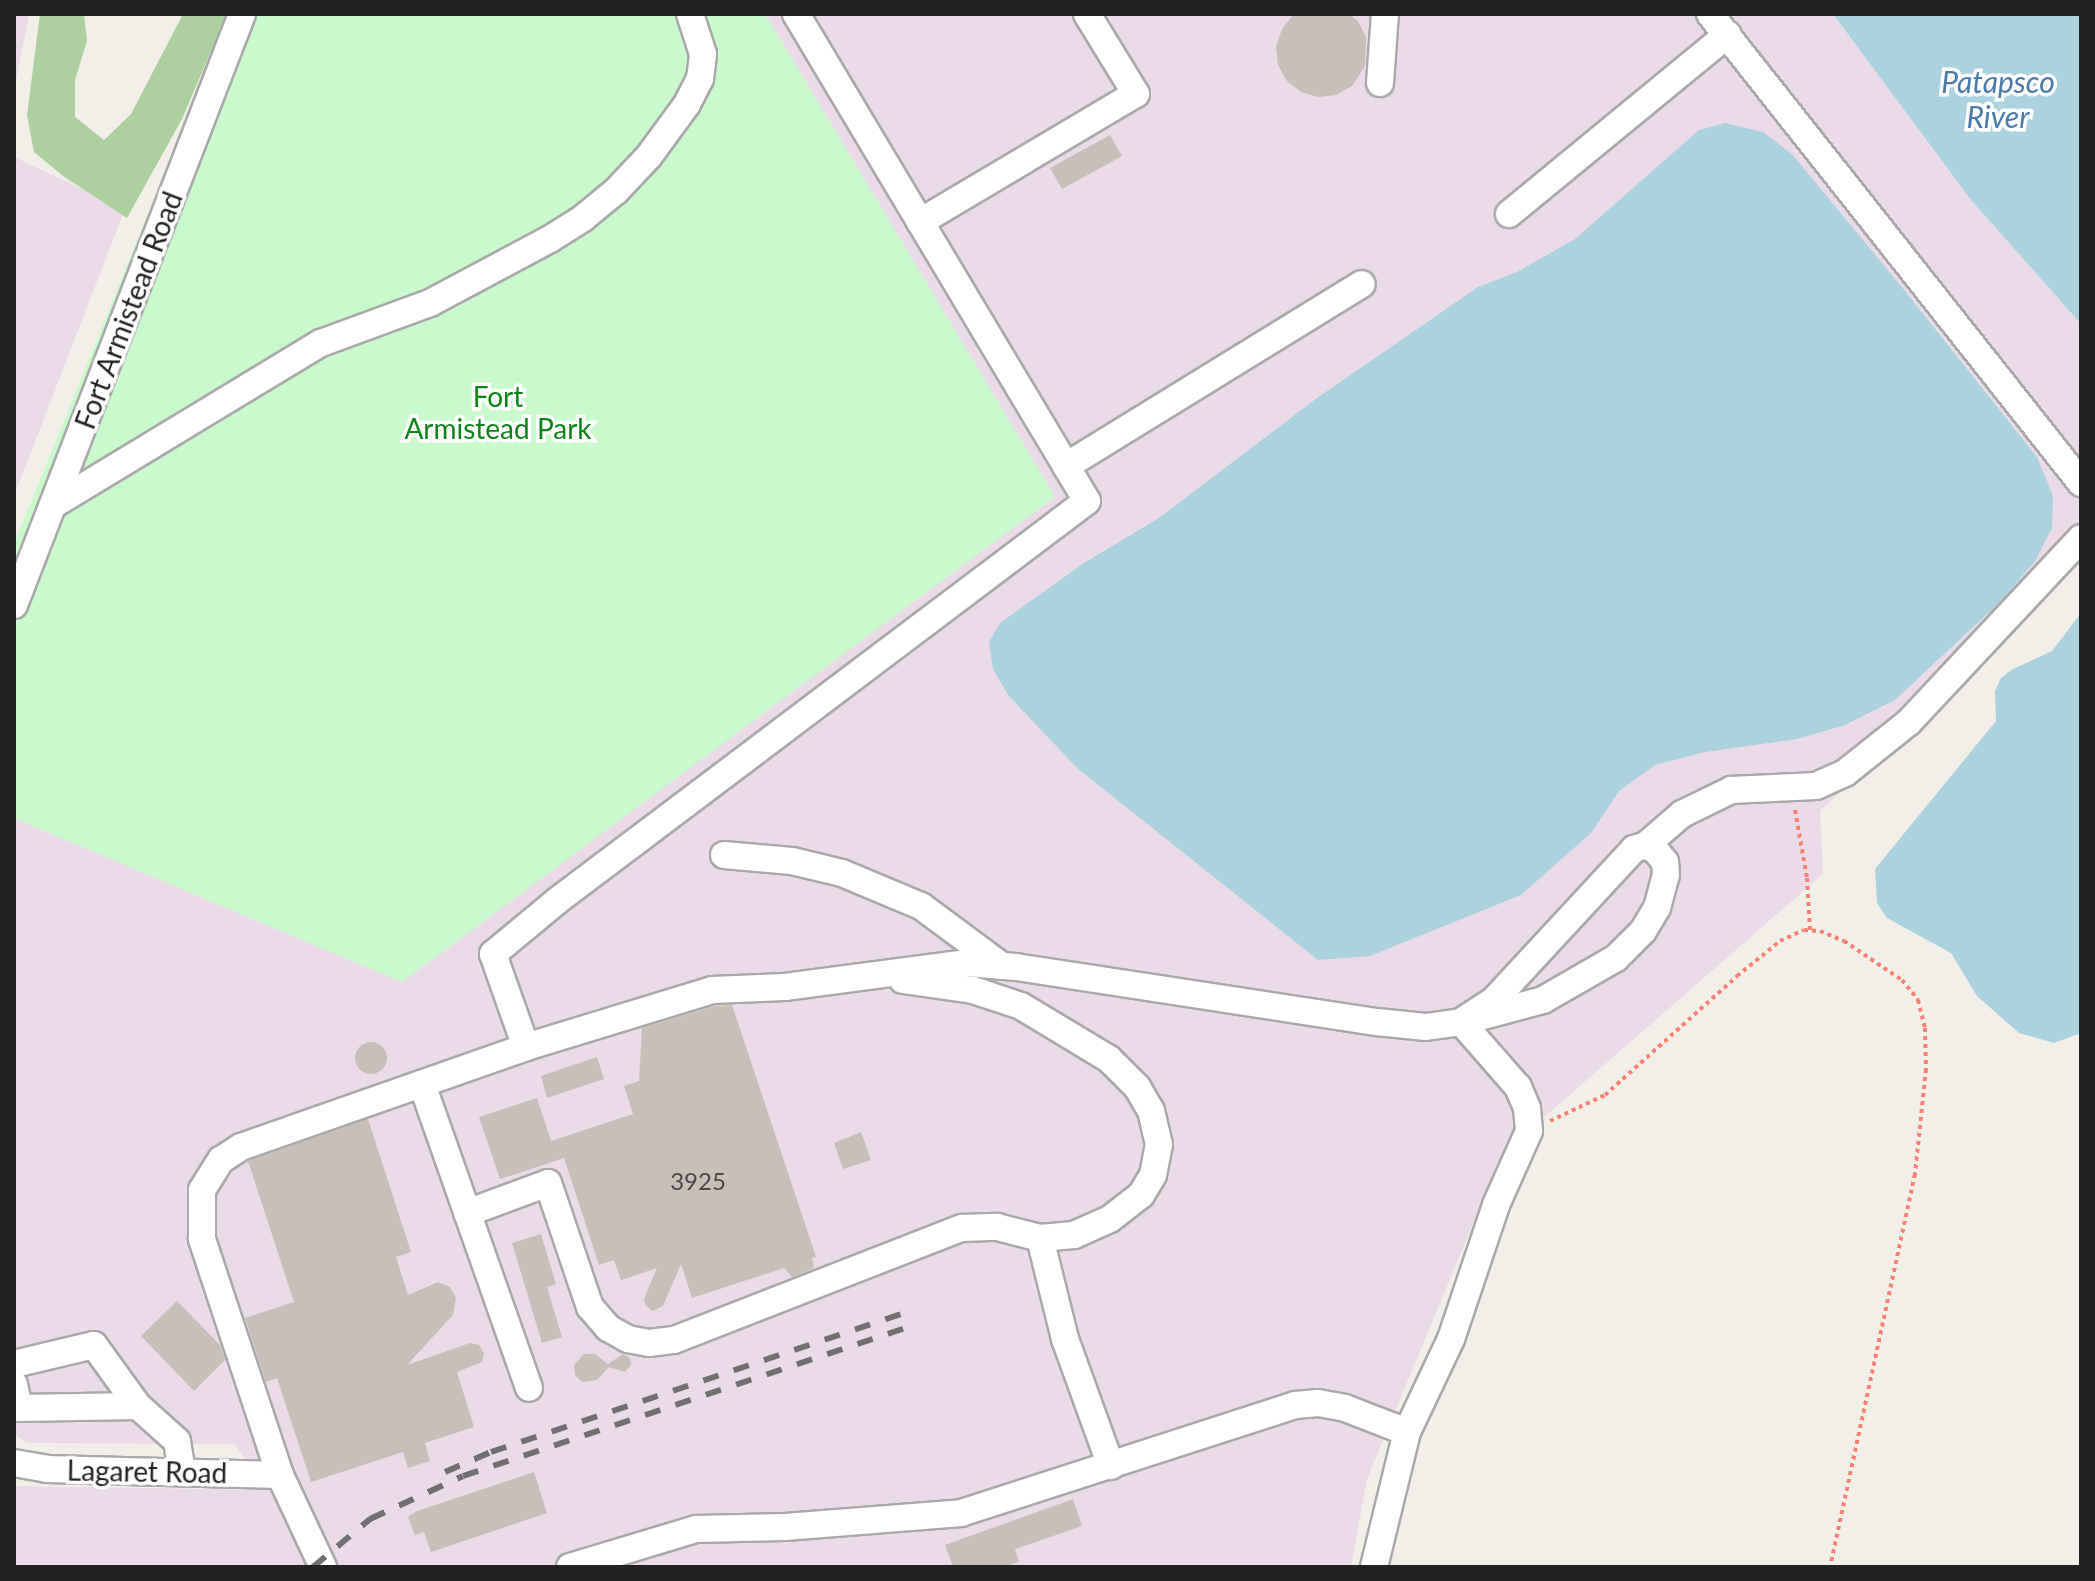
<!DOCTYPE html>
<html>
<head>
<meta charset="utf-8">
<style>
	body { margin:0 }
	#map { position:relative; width:2095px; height:1581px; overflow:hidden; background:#f2efe9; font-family:Lato,sans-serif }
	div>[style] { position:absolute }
	.industrial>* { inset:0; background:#ebdbe8 }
	.forest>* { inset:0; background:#add19e }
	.park>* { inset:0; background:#c8facc }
	.water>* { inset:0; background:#aad3df }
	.building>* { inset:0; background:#c7bfb8 }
	.round { border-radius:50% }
	.path>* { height:4px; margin-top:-2px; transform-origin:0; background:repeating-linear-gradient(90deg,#fa8072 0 4px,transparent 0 8px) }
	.roads { filter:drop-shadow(2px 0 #a9a9a9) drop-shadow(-2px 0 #a9a9a9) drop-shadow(0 2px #a9a9a9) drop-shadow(0 -2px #a9a9a9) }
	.minor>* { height:26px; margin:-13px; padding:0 13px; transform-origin:13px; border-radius:13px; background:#fff }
	.rail>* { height:6px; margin-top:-3px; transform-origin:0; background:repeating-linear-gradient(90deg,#707070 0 16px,transparent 0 32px) }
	span { translate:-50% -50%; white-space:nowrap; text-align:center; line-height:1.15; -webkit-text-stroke:7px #fff; paint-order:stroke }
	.number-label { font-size:24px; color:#4b4948 }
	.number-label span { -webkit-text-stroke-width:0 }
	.street-label { font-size:28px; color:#222 }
	.park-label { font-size:28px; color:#0c8416 }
	.water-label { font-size:30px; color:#4a7aab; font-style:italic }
	.frame { position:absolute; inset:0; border:16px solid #222; pointer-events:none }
</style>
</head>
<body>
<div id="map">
	<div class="industrial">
		<i style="clip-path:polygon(14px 14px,29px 14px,14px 92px)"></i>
		<i style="clip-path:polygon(765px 14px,1833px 14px,1971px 200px,2081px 324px,2081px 563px,1820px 811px,1823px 874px,1502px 1154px,1367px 1479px,1351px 1567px,14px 1567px,14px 1486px,269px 1490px,234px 1444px,27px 1443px,14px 1434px,14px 818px,402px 982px,1054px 496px)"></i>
		<i style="clip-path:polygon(14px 157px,125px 209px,14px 496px)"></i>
	</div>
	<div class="forest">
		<i style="clip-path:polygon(40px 14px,84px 14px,87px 41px,75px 80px,75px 117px,104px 140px,131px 114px,183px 14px,227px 14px,182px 119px,127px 218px,63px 176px,34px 152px,27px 115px)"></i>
	</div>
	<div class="park">
		<i style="clip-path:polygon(229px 14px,765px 14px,1055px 497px,402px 982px,14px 818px,14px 544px)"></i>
	</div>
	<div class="water">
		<i style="clip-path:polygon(1833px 14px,2081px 14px,2081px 324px,1971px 200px)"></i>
		<i style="clip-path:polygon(1725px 123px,1763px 132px,1792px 154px,1905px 291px,2037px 457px,2053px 496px,2052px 528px,2035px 561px,2001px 601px,1895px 700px,1845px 725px,1797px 739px,1705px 752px,1655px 765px,1619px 791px,1591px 833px,1521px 895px,1370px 956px,1318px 960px,1077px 768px,1008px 695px,993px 669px,989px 642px,1000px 623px,1084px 563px,1159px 518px,1317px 398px,1478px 287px,1517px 272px,1575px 239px,1699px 130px)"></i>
		<i style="clip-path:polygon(2081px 613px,2081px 1033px,2054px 1043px,2019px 1033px,1977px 996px,1951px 953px,1887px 918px,1877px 903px,1875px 869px,1996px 721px,1995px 691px,2001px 678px,2011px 670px,2052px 651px)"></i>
	</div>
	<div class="building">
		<i style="clip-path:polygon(1294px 14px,1349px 14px,1358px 21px,1366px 37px,1365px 66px,1352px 86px,1336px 95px,1318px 97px,1301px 92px,1287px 81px,1278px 65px,1276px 47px,1282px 29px)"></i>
		<i style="clip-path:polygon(1110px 135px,1122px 156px,1062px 189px,1050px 168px)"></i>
		<i style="clip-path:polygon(732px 1005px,816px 1257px,812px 1258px,814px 1268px,792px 1277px,784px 1268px,692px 1298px,681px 1264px,663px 1306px,653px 1311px,646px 1306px,644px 1299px,657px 1268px,621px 1280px,614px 1260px,599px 1265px,564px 1158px,500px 1179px,479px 1117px,537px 1098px,551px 1141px,633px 1114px,624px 1086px,639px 1081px,642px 1028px,715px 1006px)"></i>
		<i class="round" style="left:355px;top:1042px;width:32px;height:32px"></i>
		<i style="clip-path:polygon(597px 1057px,604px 1079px,547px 1098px,541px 1076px)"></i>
		<i style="clip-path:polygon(368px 1119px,411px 1252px,396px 1257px,408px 1295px,438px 1282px,450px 1287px,456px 1298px,453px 1315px,407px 1365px,470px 1343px,479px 1345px,484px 1353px,482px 1362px,457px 1372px,474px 1427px,425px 1443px,430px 1461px,408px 1468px,403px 1452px,311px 1482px,277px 1378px,266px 1382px,245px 1318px,294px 1302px,248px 1161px)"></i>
		<i style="clip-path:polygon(861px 1132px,871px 1160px,843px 1169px,834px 1143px)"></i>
		<i style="clip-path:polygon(541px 1234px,556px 1284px,547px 1287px,562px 1337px,542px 1343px,512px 1243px)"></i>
		<i style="clip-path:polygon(177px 1301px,220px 1345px,225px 1360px,194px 1391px,141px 1336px)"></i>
		<i style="clip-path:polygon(584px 1354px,595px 1354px,608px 1364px,623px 1354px,630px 1358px,631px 1365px,625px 1372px,609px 1367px,597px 1380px,582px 1382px,575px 1375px,574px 1365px)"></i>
		<i style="clip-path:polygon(534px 1472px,547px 1513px,431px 1552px,424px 1532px,415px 1535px,408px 1517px,417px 1511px)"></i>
		<i style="clip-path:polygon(1073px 1499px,1082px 1526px,1015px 1549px,1019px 1562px,1003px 1567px,953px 1567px,945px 1545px)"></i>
	</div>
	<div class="path">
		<i style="left:1795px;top:810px;width:69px;rotate:80deg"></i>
		<i style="left:1807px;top:878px;width:52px;rotate:86.7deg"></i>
		<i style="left:1550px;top:1121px;width:61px;rotate:-25.3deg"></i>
		<i style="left:1605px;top:1095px;width:178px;rotate:-42deg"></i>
		<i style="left:1737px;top:976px;width:55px;rotate:-39.1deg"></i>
		<i style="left:1780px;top:941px;width:26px;rotate:-25deg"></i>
		<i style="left:1804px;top:930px;width:16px;rotate:4deg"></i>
		<i style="left:1820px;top:931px;width:26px;rotate:23deg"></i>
		<i style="left:1844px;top:941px;width:70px;rotate:33.9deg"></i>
		<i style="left:1902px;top:980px;width:26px;rotate:51deg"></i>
		<i style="left:1918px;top:1000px;width:29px;rotate:76deg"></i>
		<i style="left:1925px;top:1028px;width:41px;rotate:88.6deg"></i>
		<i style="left:1926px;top:1069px;width:106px;rotate:96deg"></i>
		<i style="left:1915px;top:1174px;width:402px;rotate:102.2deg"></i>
	</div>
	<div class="roads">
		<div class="minor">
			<i style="left:796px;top:14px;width:567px;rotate:59.14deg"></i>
			<i style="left:1087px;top:501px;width:664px;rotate:142.96deg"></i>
			<i style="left:557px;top:901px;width:83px;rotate:140.4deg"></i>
			<i style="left:493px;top:954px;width:99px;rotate:70.5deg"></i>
			<i style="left:526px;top:1047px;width:195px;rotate:-17deg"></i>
			<i style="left:712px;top:990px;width:73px;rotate:-2.4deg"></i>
			<i style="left:785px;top:987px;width:184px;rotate:-7.5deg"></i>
			<i style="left:967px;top:963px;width:49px;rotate:4.7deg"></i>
			<i style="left:1016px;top:967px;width:365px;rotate:8.7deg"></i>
			<i style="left:1377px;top:1022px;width:49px;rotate:5.8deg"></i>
			<i style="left:1426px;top:1027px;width:35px;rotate:-8deg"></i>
			<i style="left:1461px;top:1022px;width:85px;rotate:-15deg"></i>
			<i style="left:1543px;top:1000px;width:84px;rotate:-29.9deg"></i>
			<i style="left:1616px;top:958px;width:38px;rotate:-45deg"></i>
			<i style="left:1643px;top:931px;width:27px;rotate:-59deg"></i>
			<i style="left:1657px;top:908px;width:34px;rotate:-75deg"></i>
			<i style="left:1666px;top:875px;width:13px;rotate:-94deg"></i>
			<i style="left:1665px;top:862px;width:14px;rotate:-129deg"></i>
			<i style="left:1656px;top:851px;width:12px;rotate:-149deg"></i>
			<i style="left:1646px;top:845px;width:13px;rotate:162deg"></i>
			<i style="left:1634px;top:849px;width:207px;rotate:132.8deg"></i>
			<i style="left:1493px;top:1001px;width:38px;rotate:147deg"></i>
			<i style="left:1710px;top:14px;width:598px;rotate:51.65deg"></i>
			<i style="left:1380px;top:83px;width:69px;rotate:-85.9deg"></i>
			<i style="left:1509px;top:214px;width:283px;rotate:-39.4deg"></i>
			<i style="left:920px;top:222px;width:251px;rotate:-30.7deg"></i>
			<i style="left:1136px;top:94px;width:94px;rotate:-121.5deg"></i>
			<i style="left:1066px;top:466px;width:347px;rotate:-31.6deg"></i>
			<i style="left:53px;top:505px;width:313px;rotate:-31.2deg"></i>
			<i style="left:321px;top:343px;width:116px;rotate:-20.2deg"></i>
			<i style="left:430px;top:303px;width:136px;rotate:-28.1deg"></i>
			<i style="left:550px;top:239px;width:39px;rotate:-32deg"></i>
			<i style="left:583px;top:218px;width:43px;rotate:-39.3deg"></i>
			<i style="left:616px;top:191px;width:48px;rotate:-46.7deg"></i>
			<i style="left:649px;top:156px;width:64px;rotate:-53.8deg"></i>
			<i style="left:687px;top:104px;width:28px;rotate:-63deg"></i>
			<i style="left:700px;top:79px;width:25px;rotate:-83deg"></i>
			<i style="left:703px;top:54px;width:42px;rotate:-108deg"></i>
			<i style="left:14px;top:605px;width:633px;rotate:-68.9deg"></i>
			<i style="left:1646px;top:845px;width:48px;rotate:-40.7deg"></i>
			<i style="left:1682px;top:814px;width:55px;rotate:-26.1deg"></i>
			<i style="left:1731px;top:790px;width:85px;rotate:-2.7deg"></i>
			<i style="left:1816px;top:786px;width:32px;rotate:-24deg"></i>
			<i style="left:1845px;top:773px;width:82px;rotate:-38.6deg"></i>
			<i style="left:1909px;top:722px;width:252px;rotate:-46.9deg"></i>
			<i style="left:724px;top:855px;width:68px;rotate:5deg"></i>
			<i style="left:792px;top:861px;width:51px;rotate:13.5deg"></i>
			<i style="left:842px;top:873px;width:86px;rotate:22.7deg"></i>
			<i style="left:921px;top:906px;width:101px;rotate:36.5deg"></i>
			<i style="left:422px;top:1084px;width:322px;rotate:70.6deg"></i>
			<i style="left:467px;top:1213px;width:86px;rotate:-20.3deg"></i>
			<i style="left:548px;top:1183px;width:131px;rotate:71.3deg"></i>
			<i style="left:590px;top:1307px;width:28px;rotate:49deg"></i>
			<i style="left:608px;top:1328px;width:23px;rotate:29deg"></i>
			<i style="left:628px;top:1339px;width:21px;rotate:11deg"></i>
			<i style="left:649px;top:1343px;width:25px;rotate:-7deg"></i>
			<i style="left:674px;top:1340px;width:309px;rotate:-21.3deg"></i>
			<i style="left:962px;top:1228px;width:35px;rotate:-2deg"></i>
			<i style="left:997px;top:1227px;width:44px;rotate:14.3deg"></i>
			<i style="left:1040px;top:1238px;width:34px;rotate:-5deg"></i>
			<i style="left:1074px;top:1235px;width:39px;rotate:-24deg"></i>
			<i style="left:1110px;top:1219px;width:39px;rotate:-38deg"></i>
			<i style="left:1141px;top:1195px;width:23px;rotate:-59deg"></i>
			<i style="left:1153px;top:1175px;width:31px;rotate:-79deg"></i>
			<i style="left:1159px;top:1145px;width:35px;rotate:-103deg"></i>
			<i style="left:1151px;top:1111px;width:28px;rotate:-120deg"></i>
			<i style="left:1137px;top:1087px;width:40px;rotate:-135deg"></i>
			<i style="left:1109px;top:1059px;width:103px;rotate:-148.9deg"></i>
			<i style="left:1021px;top:1006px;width:51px;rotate:-161.6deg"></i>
			<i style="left:973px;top:990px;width:71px;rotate:-171.9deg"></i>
			<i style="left:1040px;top:1238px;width:104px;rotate:76.1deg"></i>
			<i style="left:1065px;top:1339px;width:135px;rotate:70.1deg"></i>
			<i style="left:14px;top:1364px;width:82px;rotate:-13.4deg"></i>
			<i style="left:94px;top:1345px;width:75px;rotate:54.2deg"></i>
			<i style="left:138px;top:1406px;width:119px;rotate:179deg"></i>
			<i style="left:19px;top:1408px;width:24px;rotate:-102deg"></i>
			<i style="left:138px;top:1406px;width:52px;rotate:41.9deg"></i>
			<i style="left:177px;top:1441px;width:31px;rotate:81deg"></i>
			<i style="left:14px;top:1463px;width:34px;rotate:10deg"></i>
			<i style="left:47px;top:1469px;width:233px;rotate:1.5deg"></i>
			<i style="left:323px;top:1567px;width:102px;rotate:-115.1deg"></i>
			<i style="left:280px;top:1475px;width:249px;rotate:-108.3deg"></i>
			<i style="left:202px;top:1239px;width:49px;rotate:-90deg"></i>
			<i style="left:202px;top:1190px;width:36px;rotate:-58deg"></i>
			<i style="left:221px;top:1160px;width:24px;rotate:-33deg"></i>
			<i style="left:241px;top:1147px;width:302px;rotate:-19.3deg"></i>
			<i style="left:570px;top:1567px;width:132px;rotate:-16.8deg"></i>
			<i style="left:696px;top:1529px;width:89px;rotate:-1.3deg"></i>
			<i style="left:785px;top:1527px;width:177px;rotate:-4.5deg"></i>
			<i style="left:961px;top:1513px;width:351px;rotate:-17.9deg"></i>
			<i style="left:1295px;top:1405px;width:23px;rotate:-5deg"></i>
			<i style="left:1318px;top:1403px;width:27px;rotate:10deg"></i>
			<i style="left:1345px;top:1408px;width:66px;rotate:21.2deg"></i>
			<i style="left:1407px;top:1432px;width:103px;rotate:-64.7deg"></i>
			<i style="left:1451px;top:1339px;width:141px;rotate:-71.4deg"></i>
			<i style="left:1496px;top:1205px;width:81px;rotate:-66deg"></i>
			<i style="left:1529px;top:1131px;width:23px;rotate:-95deg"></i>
			<i style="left:1527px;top:1108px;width:23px;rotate:-113deg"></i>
			<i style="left:1518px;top:1087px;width:86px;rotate:-131.2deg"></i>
			<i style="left:1374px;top:1567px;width:139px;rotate:-76.3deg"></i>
		</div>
	</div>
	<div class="rail">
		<i style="left:445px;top:1472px;width:50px;rotate:-23.5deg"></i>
		<i style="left:491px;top:1452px;width:439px;rotate:-18.6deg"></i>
		<i style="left:313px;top:1567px;width:75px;rotate:-40.1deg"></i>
		<i style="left:370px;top:1519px;width:102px;rotate:-24.8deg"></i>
		<i style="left:463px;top:1476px;width:472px;rotate:-18.5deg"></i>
	</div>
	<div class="number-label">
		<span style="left:698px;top:1181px">3925</span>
	</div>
	<div class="street-label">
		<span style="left:128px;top:310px;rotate:-69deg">Fort Armistead Road</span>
		<span style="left:147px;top:1471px;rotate:1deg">Lagaret Road</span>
	</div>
	<div class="park-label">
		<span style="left:498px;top:412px">Fort<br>Armistead Park</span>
	</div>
	<div class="water-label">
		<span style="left:1998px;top:98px">Patapsco<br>River</span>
	</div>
	<div class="frame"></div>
</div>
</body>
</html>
